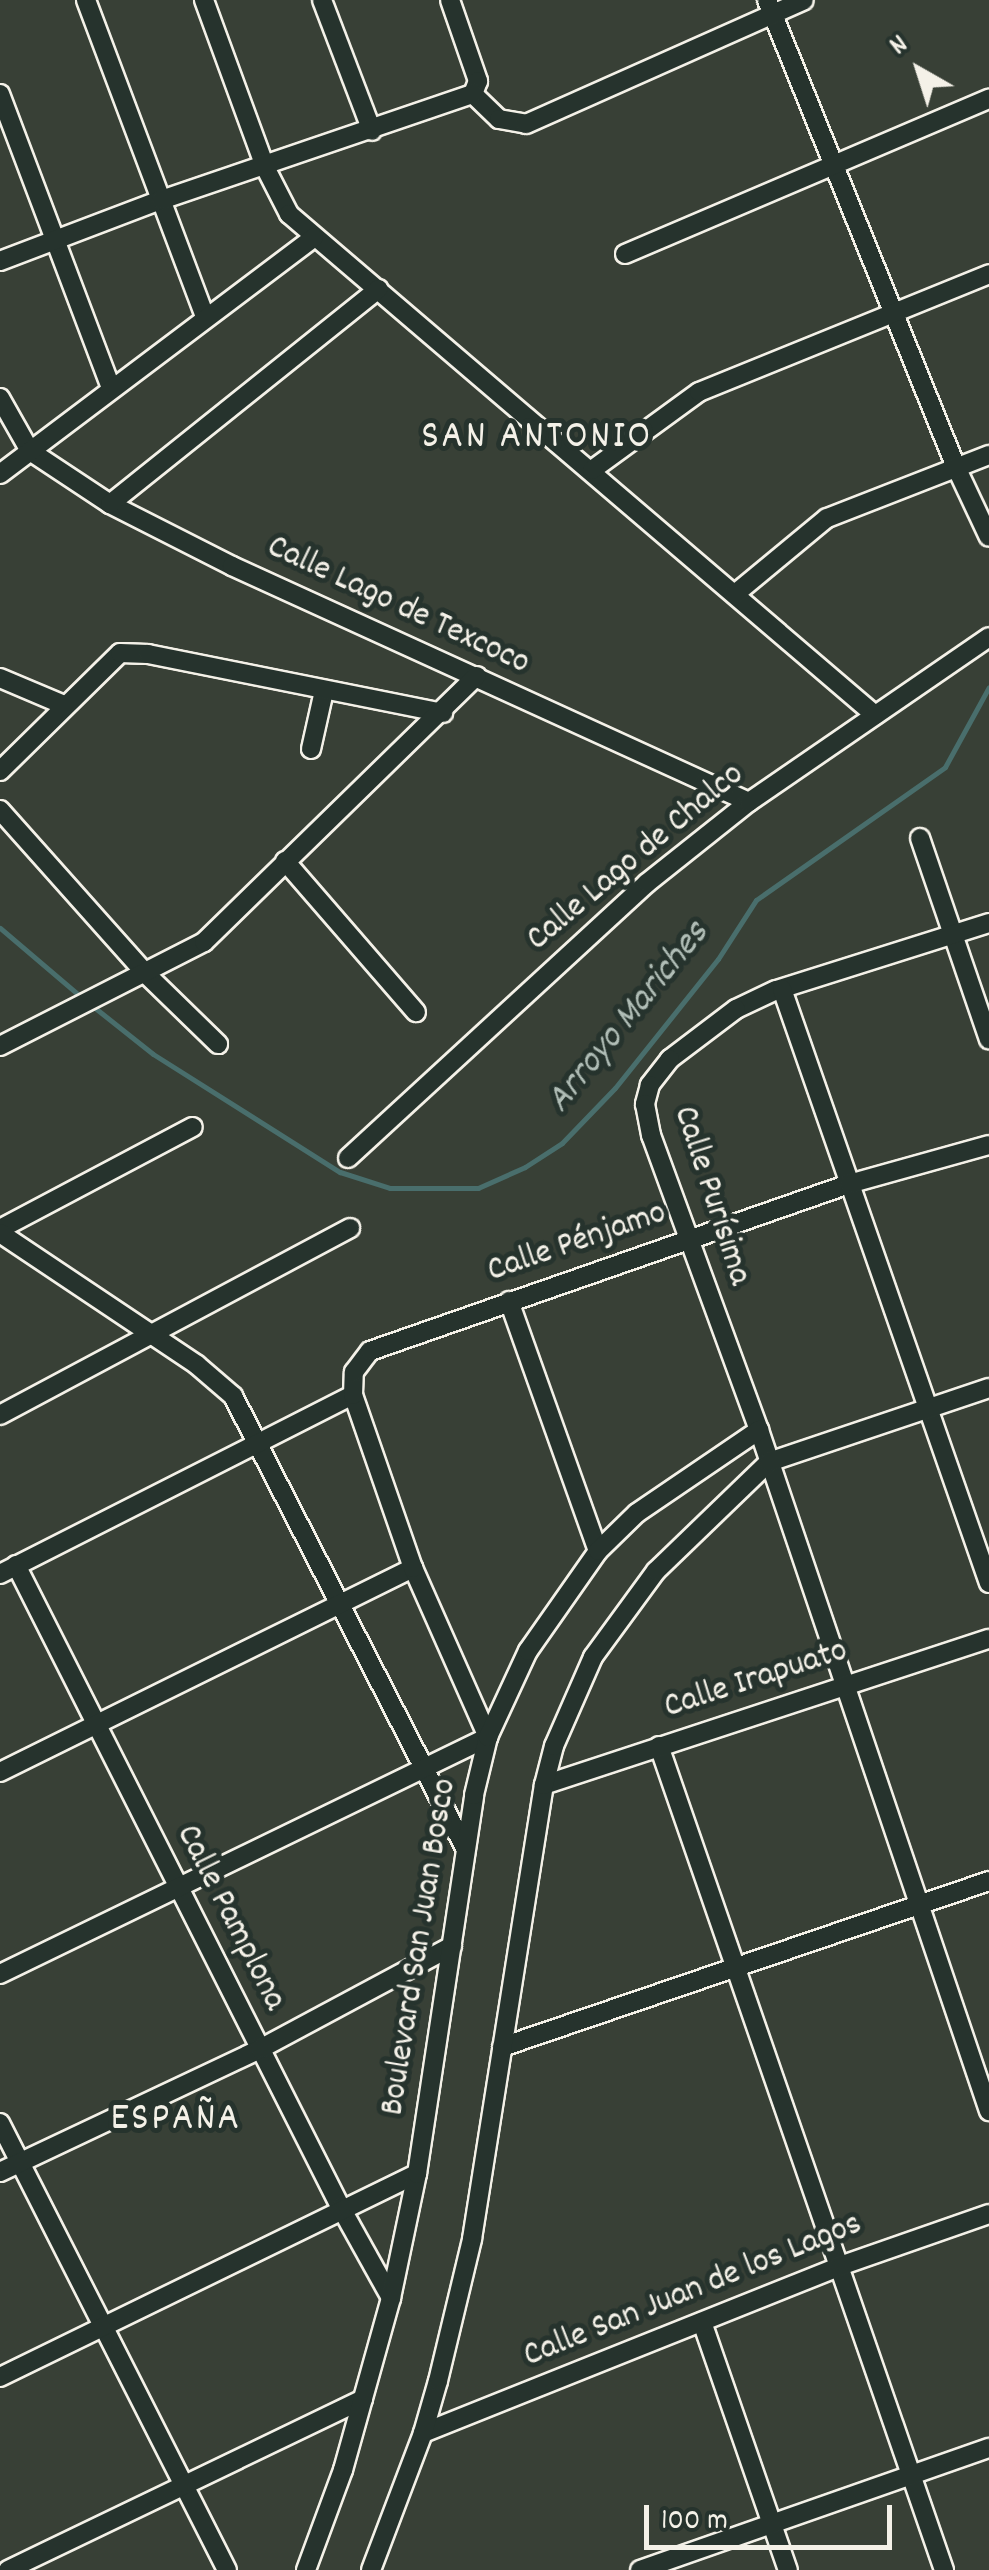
<!DOCTYPE html>
<html>
<head>
<meta charset="utf-8">
<style>
	body { margin:0 }
	#map { position:relative; width:989px; height:2570px; overflow:hidden; background:#384036; font-family:Dekko,sans-serif }
	div>[style] { position:absolute }
	.stream>* { height:5px; margin:-2.5px; padding:0 2.5px; transform-origin:2.5px; border-radius:2.5px; background:#496e6c }
	.roads { filter:drop-shadow(2px 0 #f4f1e8) drop-shadow(-2px 0 #f4f1e8) drop-shadow(0 2px #f4f1e8) drop-shadow(0 -2px #f4f1e8) }
	.minor>* { height:18px; margin:-9px; padding:0 9px; transform-origin:9px; border-radius:9px; background:#26332d }
	span { translate:-50% -50%; white-space:nowrap; text-align:center; line-height:1.15; -webkit-text-stroke:10px #26332d; paint-order:stroke }
	.street-label { font-size:35px; color:#f4f1e8 }
	.water-label { font-size:38px; color:#b0bdb6; font-style:italic }
	.quarter-label { font-size:40px; color:#f4f1e8; letter-spacing:2.5px }
	.north { position:absolute; left:869px; top:20px; width:100px; height:100px; -webkit-text-stroke:8px #26332d; paint-order:stroke; rotate:321deg; font-size:28px; font-weight:700; line-height:40px; text-align:center; color:#f4f1e8 }
	.north::after { content:''; display:block; margin:auto; width:35px; height:45px; background:#f4f1e8; clip-path:polygon(50% 0,100% 100%,50% 72%,0 100%) }
	.scale { position:absolute; left:644px; top:2505px; width:248px; height:45px; box-sizing:border-box; border:5px solid #f4f1e8; border-top:0; padding-left:12px; font-size:30px; line-height:35px; white-space:nowrap; color:#f4f1e8; -webkit-text-stroke:8px #26332d; paint-order:stroke }
</style>
</head>
<body>
<div id="map">
	<div class="stream">
		<i style="left:0;top:928px;width:106px;rotate:40.4deg"></i>
		<i style="left:90px;top:1004px;width:80px;rotate:38.4deg"></i>
		<i style="left:153px;top:1054px;width:221px;rotate:32.3deg"></i>
		<i style="left:340px;top:1172px;width:52px;rotate:17.7deg"></i>
		<i style="left:390px;top:1188px;width:88px"></i>
		<i style="left:478px;top:1188px;width:51px;rotate:-24.1deg"></i>
		<i style="left:525px;top:1167px;width:44px;rotate:-33deg"></i>
		<i style="left:562px;top:1143px;width:76px;rotate:-46.1deg"></i>
		<i style="left:615px;top:1088px;width:165px;rotate:-51.4deg"></i>
		<i style="left:718px;top:959px;width:70px;rotate:-57.2deg"></i>
		<i style="left:756px;top:900px;width:231px;rotate:-35.1deg"></i>
		<i style="left:945px;top:767px;width:91px;rotate:-61.2deg"></i>
	</div>
	<div class="roads">
		<div class="minor">
			<i style="left:86px;top:0;width:338px;rotate:69.4deg"></i>
			<i style="left:204px;top:0;width:178px;rotate:69.9deg"></i>
			<i style="left:265px;top:167px;width:53px;rotate:62.9deg"></i>
			<i style="left:289px;top:214px;width:771px;rotate:40.53deg"></i>
			<i style="left:322px;top:0;width:140px;rotate:69.1deg"></i>
			<i style="left:450px;top:0;width:86px;rotate:70.9deg"></i>
			<i style="left:478px;top:81px;width:14px;rotate:111deg"></i>
			<i style="left:767px;top:0;width:504px;rotate:67.97deg"></i>
			<i style="left:956px;top:467px;width:77px;rotate:64.8deg"></i>
			<i style="left:0;top:94px;width:314px;rotate:69.3deg"></i>
			<i style="left:473px;top:94px;width:36px;rotate:44deg"></i>
			<i style="left:499px;top:119px;width:27px;rotate:10deg"></i>
			<i style="left:526px;top:124px;width:304px;rotate:-24deg"></i>
			<i style="left:625px;top:254px;width:396px;rotate:-23.1deg"></i>
			<i style="left:0;top:261px;width:172px;rotate:-20.8deg"></i>
			<i style="left:161px;top:200px;width:330px;rotate:-18.8deg"></i>
			<i style="left:0;top:398px;width:61px;rotate:60.5deg"></i>
			<i style="left:30px;top:451px;width:96px;rotate:33.5deg"></i>
			<i style="left:110px;top:504px;width:137px;rotate:26.9deg"></i>
			<i style="left:232px;top:566px;width:568px;rotate:24.54deg"></i>
			<i style="left:592px;top:470px;width:132px;rotate:-36.1deg"></i>
			<i style="left:699px;top:392px;width:313px;rotate:-22.1deg"></i>
			<i style="left:0;top:474px;width:393px;rotate:-37deg"></i>
			<i style="left:110px;top:504px;width:344px;rotate:-38.7deg"></i>
			<i style="left:735px;top:594px;width:119px;rotate:-39.6deg"></i>
			<i style="left:827px;top:518px;width:174px;rotate:-21.3deg"></i>
			<i style="left:0;top:678px;width:69px;rotate:22.9deg"></i>
			<i style="left:311px;top:749px;width:59px;rotate:-77.4deg"></i>
			<i style="left:0;top:771px;width:168px;rotate:-44.5deg"></i>
			<i style="left:120px;top:653px;width:28px;rotate:2deg"></i>
			<i style="left:148px;top:654px;width:301px;rotate:11.3deg"></i>
			<i style="left:0;top:810px;width:218px;rotate:48.3deg"></i>
			<i style="left:145px;top:973px;width:102px;rotate:44.2deg"></i>
			<i style="left:920px;top:838px;width:213px;rotate:71.1deg"></i>
			<i style="left:285px;top:861px;width:200px;rotate:49.1deg"></i>
			<i style="left:989px;top:923px;width:223px;rotate:162.5deg"></i>
			<i style="left:776px;top:990px;width:44px;rotate:154.6deg"></i>
			<i style="left:736px;top:1009px;width:83px;rotate:142.9deg"></i>
			<i style="left:670px;top:1059px;width:33px;rotate:128deg"></i>
			<i style="left:650px;top:1085px;width:20px;rotate:105deg"></i>
			<i style="left:645px;top:1104px;width:32px;rotate:79deg"></i>
			<i style="left:651px;top:1135px;width:314px;rotate:69.9deg"></i>
			<i style="left:759px;top:1430px;width:719px;rotate:71.34deg"></i>
			<i style="left:782px;top:989px;width:629px;rotate:70.79deg"></i>
			<i style="left:0;top:1046px;width:229px;rotate:-27deg"></i>
			<i style="left:204px;top:942px;width:381px;rotate:-44.3deg"></i>
			<i style="left:348px;top:1158px;width:406px;rotate:-42.6deg"></i>
			<i style="left:647px;top:883px;width:130px;rotate:-38.5deg"></i>
			<i style="left:749px;top:802px;width:291px;rotate:-34.5deg"></i>
			<i style="left:0;top:1229px;width:218px;rotate:-27.9deg"></i>
			<i style="left:0;top:1233px;width:237px;rotate:33.8deg"></i>
			<i style="left:197px;top:1365px;width:48px;rotate:40.7deg"></i>
			<i style="left:233px;top:1396px;width:508px;rotate:62.83deg"></i>
			<i style="left:509px;top:1301px;width:265px;rotate:70.4deg"></i>
			<i style="left:0;top:1415px;width:397px;rotate:-28.1deg"></i>
			<i style="left:16px;top:1565px;width:720px;rotate:63.19deg"></i>
			<i style="left:341px;top:2208px;width:103px;rotate:60.9deg"></i>
			<i style="left:0;top:1574px;width:396px;rotate:-26.9deg"></i>
			<i style="left:659px;top:1746px;width:872px;rotate:70.92deg"></i>
			<i style="left:0;top:1772px;width:461px;rotate:-26.3deg"></i>
			<i style="left:544px;top:1785px;width:468px;rotate:-18.2deg"></i>
			<i style="left:0;top:1974px;width:543px;rotate:-25.9deg"></i>
			<i style="left:488px;top:1737px;width:185px;rotate:-113.9deg"></i>
			<i style="left:413px;top:1568px;width:183px;rotate:-109.1deg"></i>
			<i style="left:353px;top:1395px;width:23px;rotate:-88deg"></i>
			<i style="left:354px;top:1372px;width:26px;rotate:-53deg"></i>
			<i style="left:370px;top:1351px;width:507px;rotate:-19.22deg"></i>
			<i style="left:849px;top:1184px;width:145px;rotate:-15.6deg"></i>
			<i style="left:502px;top:2047px;width:515px;rotate:-18.82deg"></i>
			<i style="left:0;top:2123px;width:501px;rotate:63.08deg"></i>
			<i style="left:0;top:2172px;width:288px;rotate:-25.3deg"></i>
			<i style="left:260px;top:2049px;width:218px;rotate:-28.2deg"></i>
			<i style="left:702px;top:2322px;width:262px;rotate:70.9deg"></i>
			<i style="left:0;top:2377px;width:464px;rotate:-26deg"></i>
			<i style="left:423px;top:2433px;width:446px;rotate:-21.8deg"></i>
			<i style="left:837px;top:2267px;width:161px;rotate:-19.2deg"></i>
			<i style="left:8px;top:2570px;width:394px;rotate:-25.7deg"></i>
			<i style="left:306px;top:2570px;width:107px;rotate:-69.7deg"></i>
			<i style="left:343px;top:2470px;width:179px;rotate:-74.4deg"></i>
			<i style="left:391px;top:2298px;width:127px;rotate:-78.2deg"></i>
			<i style="left:417px;top:2174px;width:383px;rotate:-81.4deg"></i>
			<i style="left:474px;top:1795px;width:60px;rotate:-76.4deg"></i>
			<i style="left:488px;top:1737px;width:95px;rotate:-65.1deg"></i>
			<i style="left:528px;top:1651px;width:122px;rotate:-55deg"></i>
			<i style="left:598px;top:1551px;width:54px;rotate:-44.3deg"></i>
			<i style="left:637px;top:1513px;width:148px;rotate:-34.2deg"></i>
			<i style="left:371px;top:2570px;width:147px;rotate:-69.2deg"></i>
			<i style="left:423px;top:2433px;width:54px;rotate:-73.9deg"></i>
			<i style="left:438px;top:2381px;width:146px;rotate:-76.5deg"></i>
			<i style="left:472px;top:2239px;width:460px;rotate:-81deg"></i>
			<i style="left:544px;top:1785px;width:40px;rotate:-75.6deg"></i>
			<i style="left:554px;top:1746px;width:97px;rotate:-66.3deg"></i>
			<i style="left:593px;top:1657px;width:107px;rotate:-53.8deg"></i>
			<i style="left:656px;top:1571px;width:157px;rotate:-44deg"></i>
			<i style="left:769px;top:1462px;width:232px;rotate:-18.6deg"></i>
			<i style="left:640px;top:2570px;width:370px;rotate:-19.3deg"></i>
		</div>
	</div>
	<div class="street-label">
		<span style="left:398px;top:606px;rotate:25deg">Calle Lago de Texcoco</span>
		<span style="left:636px;top:858px;rotate:-40deg">Calle Lago de Chalco</span>
		<span style="left:711px;top:1196px;rotate:72deg">Calle Purísima</span>
		<span style="left:577px;top:1243px;rotate:-19deg">Calle Pénjamo</span>
		<span style="left:756px;top:1680px;rotate:-18deg">Calle Irapuato</span>
		<span style="left:230px;top:1918px;rotate:63deg">Calle Pamplona</span>
		<span style="left:420px;top:1947px;rotate:-81deg">Boulevard San Juan Bosco</span>
		<span style="left:693px;top:2291px;rotate:-22deg">Calle San Juan de los Lagos</span>
	</div>
	<div class="water-label">
		<span style="left:629px;top:1018px;rotate:-51deg">Arroyo Mariches</span>
	</div>
	<div class="quarter-label">
		<span style="left:537px;top:439px">SAN ANTONIO</span>
		<span style="left:176px;top:2121px">ESPAÑA</span>
	</div>
	<div class="north">N</div>
	<div class="scale">100 m</div>
</div>
</body>
</html>
